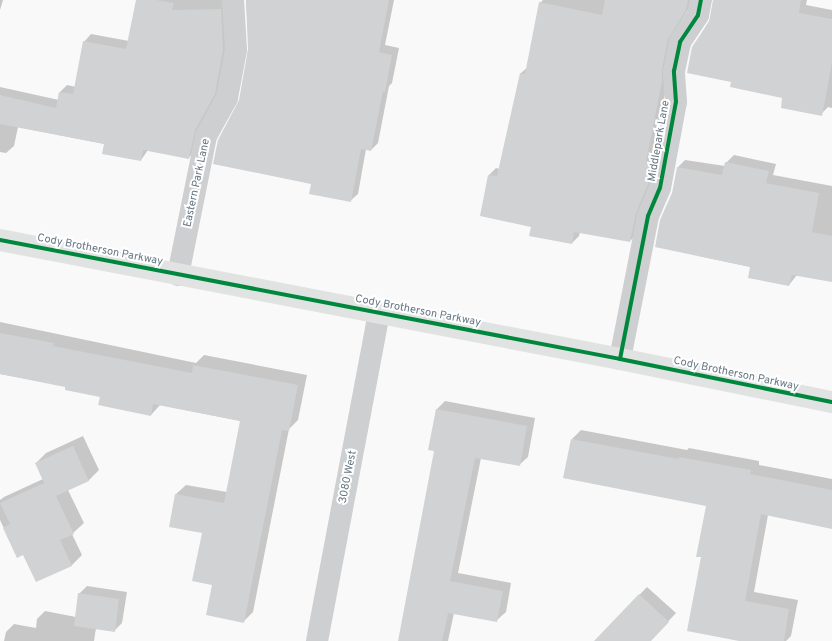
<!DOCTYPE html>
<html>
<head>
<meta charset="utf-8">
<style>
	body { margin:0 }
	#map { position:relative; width:832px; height:641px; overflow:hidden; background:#f9f9f9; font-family:Overpass,sans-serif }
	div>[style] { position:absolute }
	.shadow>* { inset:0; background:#0003 }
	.building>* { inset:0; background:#d0d2d3 }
	.street>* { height:22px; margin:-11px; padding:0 11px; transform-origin:11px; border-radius:11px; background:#cecfd0 }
	.secondary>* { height:22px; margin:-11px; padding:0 11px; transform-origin:11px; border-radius:11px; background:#e1e2e2 }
	.cycleway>* { height:4px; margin:-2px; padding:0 2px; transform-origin:2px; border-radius:2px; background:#00873e }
	span { translate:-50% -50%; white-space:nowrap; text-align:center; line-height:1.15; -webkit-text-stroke:4px #fff; paint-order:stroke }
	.street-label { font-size:11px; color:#657683 }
</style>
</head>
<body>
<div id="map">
	<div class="shadow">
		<i style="clip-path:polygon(0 0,3px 0,0 10px)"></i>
		<i style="clip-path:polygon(137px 0,228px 0,230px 41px,222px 86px,196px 151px,188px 158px,148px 150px,141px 160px,105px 144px,18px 127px,14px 146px,6px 153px,0 152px,0 87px,59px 100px,60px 92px,67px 85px,76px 87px,84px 42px,91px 34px,129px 41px)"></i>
		<i style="clip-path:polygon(246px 0,394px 0,385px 45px,399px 48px,392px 83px,389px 86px,378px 143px,371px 150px,366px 149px,358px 194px,350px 201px,312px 183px,240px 101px,249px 52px)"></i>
		<i style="clip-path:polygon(543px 0,694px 0,675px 31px,669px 73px,653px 155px,659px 156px,637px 234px,630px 241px,580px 232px,579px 236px,572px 243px,532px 226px,481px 215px,489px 175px,496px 168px,500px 169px,521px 73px,528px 67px,540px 3px)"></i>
		<i style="clip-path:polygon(714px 0,807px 0,806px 5px,832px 10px,832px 108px,828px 107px,821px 114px,784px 97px,732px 81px,693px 47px,711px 18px)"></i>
		<i style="clip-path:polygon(734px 155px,776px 164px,773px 175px,832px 186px,832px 281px,797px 275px,789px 285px,751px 267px,699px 256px,673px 193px,678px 167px,685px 160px,725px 166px,726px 163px)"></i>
		<i style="clip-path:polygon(0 322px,196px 363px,204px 355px,307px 375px,298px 420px,289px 429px,253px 612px,243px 622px,213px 584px,203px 532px,176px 494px,186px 485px,227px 492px,241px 421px,160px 405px,151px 415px,101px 397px,66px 386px,0 374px)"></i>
		<i style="clip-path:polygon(445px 401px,535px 418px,528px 457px,519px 465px,481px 458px,458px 573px,511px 583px,506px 612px,497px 620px,454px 613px,448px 641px,399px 641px,435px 450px,436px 410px)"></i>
		<i style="clip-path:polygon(581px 430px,687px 450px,689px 448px,759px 461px,759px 465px,832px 479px,832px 528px,768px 515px,754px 592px,798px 600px,791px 636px,786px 641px,745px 641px,702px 557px,707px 505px,572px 439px)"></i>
		<i style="clip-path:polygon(83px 436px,99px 470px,88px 481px,68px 490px,84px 523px,72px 534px,82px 555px,72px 565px,36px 581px,23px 554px,17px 556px,0 520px,0 500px,4px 497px,43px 479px,36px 463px,46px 453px)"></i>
		<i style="clip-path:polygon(87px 586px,127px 592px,122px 623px,114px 631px,96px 628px,94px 641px,4px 641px,6px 632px,14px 624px,36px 628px,37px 619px,45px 611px,76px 617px,79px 594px)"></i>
		<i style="clip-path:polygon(647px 587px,676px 613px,650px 641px,595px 641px)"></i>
	</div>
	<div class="building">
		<i style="clip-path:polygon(136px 0,156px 0,174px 3px,172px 10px,221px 9px,223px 49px,215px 94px,195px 130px,189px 159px,143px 150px,141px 161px,102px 154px,104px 144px,0 124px,0 95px,56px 108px,59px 92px,73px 94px,83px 41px,126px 49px)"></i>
		<i style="clip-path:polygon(246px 0,389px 0,379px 52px,392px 55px,385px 92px,383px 91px,371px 151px,361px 149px,351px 202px,309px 194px,311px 184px,213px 164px,218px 140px,239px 100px,248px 49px)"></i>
		<i style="clip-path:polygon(605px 0,688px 0,686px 10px,668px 39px,662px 69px,662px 81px,646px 162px,652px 163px,648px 184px,636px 213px,630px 242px,574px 232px,572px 244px,529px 236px,531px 227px,480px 216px,488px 175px,497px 176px,520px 73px,525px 74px,539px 2px,602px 15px)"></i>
		<i style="clip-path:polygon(713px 0,801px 0,799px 13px,832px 19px,832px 63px,822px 116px,781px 108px,782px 98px,730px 87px,731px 82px,687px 73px,692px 47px,709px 22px)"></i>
		<i style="clip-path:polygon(725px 162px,769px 171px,766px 183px,819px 193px,812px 232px,832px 236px,832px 282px,792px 275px,789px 286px,748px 278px,750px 267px,655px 247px,660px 220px,672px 193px,677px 167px,722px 175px)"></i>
		<i style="clip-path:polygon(0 333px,54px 343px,53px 346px,192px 373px,193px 365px,298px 385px,289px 431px,282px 430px,244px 623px,206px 615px,212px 585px,192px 581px,202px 533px,169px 527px,175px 494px,224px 503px,240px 421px,153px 404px,151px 416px,98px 405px,100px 397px,65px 390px,65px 387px,0 374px)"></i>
		<i style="clip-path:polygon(436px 409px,527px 426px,520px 466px,475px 458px,450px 581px,503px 591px,497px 622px,448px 613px,442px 641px,398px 641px,434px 451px,428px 450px)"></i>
		<i style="clip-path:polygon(571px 439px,679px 459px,679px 457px,751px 470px,750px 474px,832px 490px,832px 529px,761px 514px,745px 601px,789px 609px,784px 641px,739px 641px,687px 631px,701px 557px,696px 557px,706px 506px,563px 478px)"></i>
		<i style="clip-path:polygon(73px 446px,89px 481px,56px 496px,74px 534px,60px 540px,72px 566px,36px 582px,23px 555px,17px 558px,3px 528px,10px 524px,0 503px,44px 483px,35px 463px)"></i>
		<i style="clip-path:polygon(78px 593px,119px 599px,115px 632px,74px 626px)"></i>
		<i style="clip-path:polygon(639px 594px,669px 622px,651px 641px,594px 641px)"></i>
	</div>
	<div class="street">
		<i style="left:178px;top:275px;width:142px;rotate:-78.6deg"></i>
		<i style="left:206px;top:136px;width:43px;rotate:-61.1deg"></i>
		<i style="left:227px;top:98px;width:49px;rotate:-79.4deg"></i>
		<i style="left:236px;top:50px;width:50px;rotate:-93.4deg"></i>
		<i style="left:620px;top:359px;width:146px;rotate:-78.9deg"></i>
		<i style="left:648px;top:216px;width:30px;rotate:-67deg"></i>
		<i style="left:660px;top:188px;width:87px;rotate:-79.5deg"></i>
		<i style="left:676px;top:102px;width:31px;rotate:-94deg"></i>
		<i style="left:674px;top:71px;width:30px;rotate:-78deg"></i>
		<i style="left:680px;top:42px;width:32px;rotate:-56deg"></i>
		<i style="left:698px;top:15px;width:15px;rotate:-79deg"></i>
		<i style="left:317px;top:641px;width:334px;rotate:-79.3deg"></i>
	</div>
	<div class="secondary">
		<i style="left:0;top:240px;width:631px;rotate:10.86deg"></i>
		<i style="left:620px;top:359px;width:216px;rotate:11.5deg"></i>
	</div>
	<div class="cycleway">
		<i style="left:0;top:240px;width:631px;rotate:10.86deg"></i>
		<i style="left:620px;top:359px;width:216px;rotate:11.5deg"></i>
		<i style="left:620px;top:359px;width:146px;rotate:-78.9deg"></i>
		<i style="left:648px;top:216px;width:30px;rotate:-67deg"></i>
		<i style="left:660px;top:188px;width:87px;rotate:-79.5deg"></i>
		<i style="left:676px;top:102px;width:31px;rotate:-94deg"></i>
		<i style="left:674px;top:71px;width:30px;rotate:-78deg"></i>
		<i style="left:680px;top:42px;width:32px;rotate:-56deg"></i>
		<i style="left:698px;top:15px;width:15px;rotate:-79deg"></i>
	</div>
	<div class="street-label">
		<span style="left:659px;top:141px;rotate:-80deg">Middlepark Lane</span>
		<span style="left:197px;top:183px;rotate:-78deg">Eastern Park Lane</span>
		<span style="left:100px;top:250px;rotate:11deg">Cody Brotherson Parkway</span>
		<span style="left:418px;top:311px;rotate:11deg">Cody Brotherson Parkway</span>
		<span style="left:736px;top:374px;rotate:12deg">Cody Brotherson Parkway</span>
		<span style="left:348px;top:477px;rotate:-79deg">3080 West</span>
	</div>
</div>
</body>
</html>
